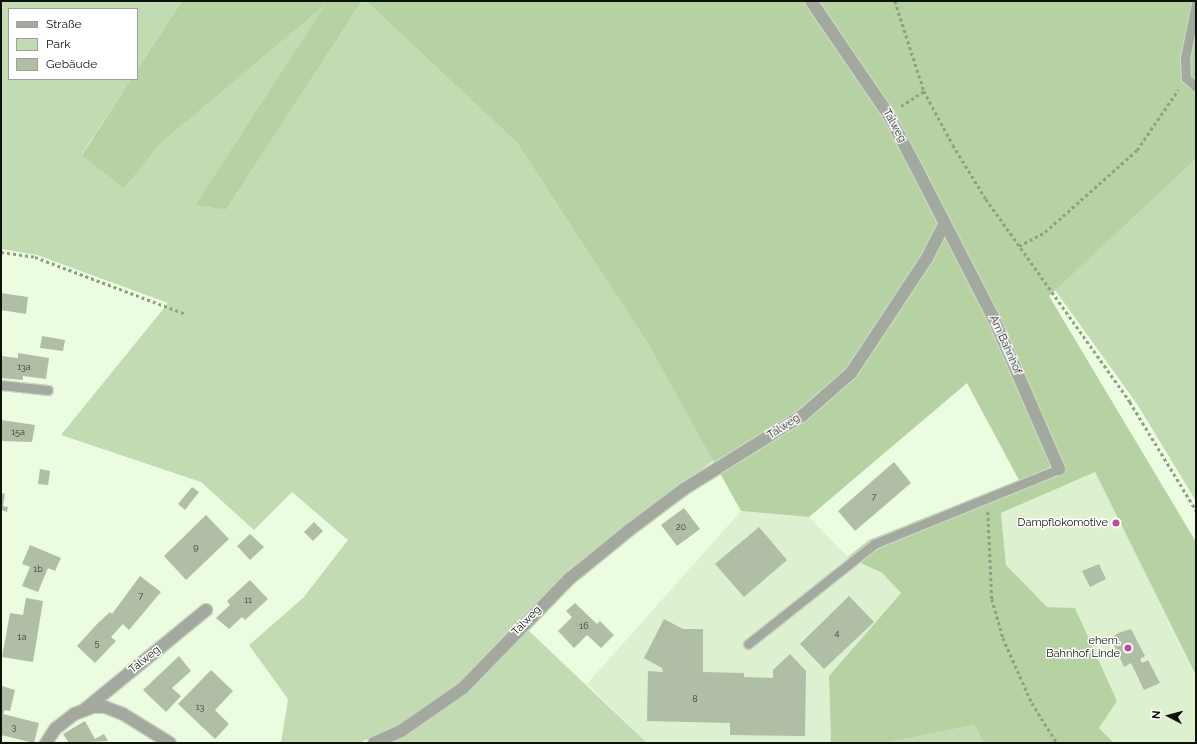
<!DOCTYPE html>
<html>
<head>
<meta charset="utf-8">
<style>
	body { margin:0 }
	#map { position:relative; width:1197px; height:744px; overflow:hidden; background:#ecfce1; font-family:Raleway,sans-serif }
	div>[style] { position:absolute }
	.built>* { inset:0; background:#ddf0cf }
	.green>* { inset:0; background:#c3dbb3 }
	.forest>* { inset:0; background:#b6d2a2 }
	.building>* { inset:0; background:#afbea4 }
	.path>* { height:2.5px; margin-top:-1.25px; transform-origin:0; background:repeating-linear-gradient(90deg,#919c89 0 3px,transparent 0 6px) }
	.roads { filter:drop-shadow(1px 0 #c8d7be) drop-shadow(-1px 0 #c8d7be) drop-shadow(0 1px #c8d7be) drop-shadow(0 -1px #c8d7be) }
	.lane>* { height:9px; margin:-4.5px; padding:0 4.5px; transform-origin:4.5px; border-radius:4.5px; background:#a3a99e }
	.street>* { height:12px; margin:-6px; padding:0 6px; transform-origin:6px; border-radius:6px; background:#a3a99e }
	.dots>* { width:11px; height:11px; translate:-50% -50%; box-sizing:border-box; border:2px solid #fff; border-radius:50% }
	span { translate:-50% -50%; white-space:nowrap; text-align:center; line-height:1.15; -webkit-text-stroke:3px #fff; paint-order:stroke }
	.number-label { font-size:9px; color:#363d30 }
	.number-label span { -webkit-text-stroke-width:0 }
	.street-label { font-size:11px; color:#0d1209 }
	.poi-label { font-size:11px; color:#0d1209 }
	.right { translate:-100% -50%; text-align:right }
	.frame { position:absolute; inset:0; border:2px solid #0d1209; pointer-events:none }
	.legend { position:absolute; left:8px; top:8px; width:130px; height:72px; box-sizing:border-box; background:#fff; border:1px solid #9ea09d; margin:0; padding:5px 7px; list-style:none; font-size:12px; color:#0d1209 }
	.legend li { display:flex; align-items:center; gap:8px; height:20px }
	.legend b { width:20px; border:1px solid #9ea09d }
	.north { position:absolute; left:1149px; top:696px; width:40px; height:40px; -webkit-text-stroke:3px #fff; paint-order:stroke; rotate:276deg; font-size:11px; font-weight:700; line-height:16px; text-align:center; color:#0d1209 }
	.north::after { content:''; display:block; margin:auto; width:14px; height:18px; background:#0d1209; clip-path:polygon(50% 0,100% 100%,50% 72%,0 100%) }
</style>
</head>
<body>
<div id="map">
	<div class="built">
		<i style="clip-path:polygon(1095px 472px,1196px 675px,1196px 743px,1114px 743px,1099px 728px,1117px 701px,1075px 608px,1047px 607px,1006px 565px,1001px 513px)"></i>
		<i style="clip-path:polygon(741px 511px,809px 517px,848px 557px,882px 573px,901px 593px,829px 676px,831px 743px,647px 743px,587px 684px)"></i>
	</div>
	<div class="green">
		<i style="clip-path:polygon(1px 1px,182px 1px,137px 70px,137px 9px,9px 9px,9px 79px,131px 79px,82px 154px,124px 189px,160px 144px,326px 4px,195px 205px,226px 210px,362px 1px,366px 1px,517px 143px,650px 347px,714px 460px,571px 568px,456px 685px,397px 726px,359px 743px,281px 743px,288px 699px,249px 645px,303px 598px,348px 540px,292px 492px,254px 530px,201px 482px,61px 435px,168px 303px,37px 255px,1px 249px)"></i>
		<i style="clip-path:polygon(1196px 159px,1196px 501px,1137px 404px,1055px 290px)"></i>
		<i style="clip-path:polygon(527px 629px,647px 743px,388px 743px)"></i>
		<i style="clip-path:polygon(974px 725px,984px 743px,886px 743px)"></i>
	</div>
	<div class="forest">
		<i style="clip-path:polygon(182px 1px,362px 1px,226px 210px,195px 205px,325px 5px,160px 144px,124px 189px,82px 155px,131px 79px,137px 79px,137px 70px)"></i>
		<i style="clip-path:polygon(366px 1px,1196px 1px,1196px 159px,1049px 296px,1196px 542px,1196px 675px,1095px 472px,1001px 513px,1006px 565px,1047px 607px,1075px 608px,1117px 701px,1099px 728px,1114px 743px,984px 743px,974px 725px,886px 743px,831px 743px,829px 676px,901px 593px,882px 573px,848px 557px,869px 540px,1019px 480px,967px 383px,809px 517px,741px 511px,650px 347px,517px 143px)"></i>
	</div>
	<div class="building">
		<i style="clip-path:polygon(1px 293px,28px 297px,26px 314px,1px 310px)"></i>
		<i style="clip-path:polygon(42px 336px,65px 340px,63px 351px,40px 348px)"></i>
		<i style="clip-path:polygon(18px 353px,49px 358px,46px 379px,23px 376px,23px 380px,1px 378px,1px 356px,18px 358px)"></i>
		<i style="clip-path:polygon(1px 420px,35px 425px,32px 442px,1px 441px)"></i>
		<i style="clip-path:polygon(894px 462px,911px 483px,855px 531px,838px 511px)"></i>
		<i style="clip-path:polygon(40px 469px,50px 471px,48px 485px,38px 484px)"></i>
		<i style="clip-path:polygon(192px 487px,199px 492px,185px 510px,178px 504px)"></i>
		<i style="clip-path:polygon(1px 493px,5px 494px,3px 506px,8px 507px,7px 512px,1px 510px)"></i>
		<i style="clip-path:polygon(684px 508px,700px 529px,677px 546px,661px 525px)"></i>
		<i style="clip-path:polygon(206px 515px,229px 539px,186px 580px,164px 556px)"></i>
		<i style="clip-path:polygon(314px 522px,323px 531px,313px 541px,304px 532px)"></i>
		<i style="clip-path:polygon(759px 527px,787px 560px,744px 597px,715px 564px)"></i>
		<i style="clip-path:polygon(250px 534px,264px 547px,250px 560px,237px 546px)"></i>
		<i style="clip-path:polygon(30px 545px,61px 558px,55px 571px,48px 568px,38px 592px,22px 586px,30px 567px,22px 564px)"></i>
		<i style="clip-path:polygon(1099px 564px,1106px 579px,1090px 587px,1082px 571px)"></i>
		<i style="clip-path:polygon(140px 576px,161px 592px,129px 630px,123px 624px,111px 637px,116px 641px,95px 663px,77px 646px,97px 624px,110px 612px,112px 614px)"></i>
		<i style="clip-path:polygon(250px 580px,268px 599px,245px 620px,242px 617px,229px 629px,216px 618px,230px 605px,227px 601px)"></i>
		<i style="clip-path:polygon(849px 596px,874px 622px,824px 669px,800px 644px)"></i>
		<i style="clip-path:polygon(26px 598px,43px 601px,33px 662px,2px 657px,10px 613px,23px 615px)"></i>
		<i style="clip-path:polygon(575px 603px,597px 624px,600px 621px,614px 635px,601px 648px,587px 635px,574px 648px,558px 631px,572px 617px,566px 611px)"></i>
		<i style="clip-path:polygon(664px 619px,683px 629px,703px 629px,703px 672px,744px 673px,744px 677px,773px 678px,773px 670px,790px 654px,806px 671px,805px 736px,730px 735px,730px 723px,647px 721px,648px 671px,663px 672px,662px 668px,644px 658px)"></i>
		<i style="clip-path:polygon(1131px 629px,1145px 656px,1140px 659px,1142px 663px,1148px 660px,1160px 683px,1144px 690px,1131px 663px,1124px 667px,1111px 639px,1118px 633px)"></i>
		<i style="clip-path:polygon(179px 656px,191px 671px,172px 688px,181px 696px,166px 712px,143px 690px)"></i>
		<i style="clip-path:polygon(211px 670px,233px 691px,215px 710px,229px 724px,215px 739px,178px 704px)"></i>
		<i style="clip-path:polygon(2px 686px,15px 690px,10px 711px,5px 710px,3px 714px,39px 723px,34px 743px,1px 735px)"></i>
		<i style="clip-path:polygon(85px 721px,95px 739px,104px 734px,108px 741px,69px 743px,63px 734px)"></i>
	</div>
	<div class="path">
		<i style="left:895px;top:1px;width:95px;rotate:72.1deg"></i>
		<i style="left:924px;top:91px;width:61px;rotate:61.8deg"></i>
		<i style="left:953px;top:145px;width:63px;rotate:58.6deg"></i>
		<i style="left:986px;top:199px;width:249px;rotate:54.6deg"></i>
		<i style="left:1130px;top:402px;width:127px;rotate:58.6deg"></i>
		<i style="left:901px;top:106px;width:27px;rotate:-33deg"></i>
		<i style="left:1019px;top:246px;width:30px;rotate:-28deg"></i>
		<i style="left:1045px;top:232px;width:123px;rotate:-41.7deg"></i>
		<i style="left:1137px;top:150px;width:73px;rotate:-55.7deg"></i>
		<i style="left:1px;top:252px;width:34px;rotate:8deg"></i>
		<i style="left:35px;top:257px;width:161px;rotate:20.7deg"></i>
		<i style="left:988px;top:512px;width:87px;rotate:87.4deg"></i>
		<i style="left:992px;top:599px;width:41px;rotate:74.2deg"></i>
		<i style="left:1003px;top:638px;width:71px;rotate:66deg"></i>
		<i style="left:1032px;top:703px;width:47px;rotate:58deg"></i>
	</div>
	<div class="roads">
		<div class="lane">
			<i style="left:1196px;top:4px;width:55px;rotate:101.5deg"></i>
			<i style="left:1185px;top:58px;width:20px;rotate:87deg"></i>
			<i style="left:1186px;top:78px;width:13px;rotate:42deg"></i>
			<i style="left:1px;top:385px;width:47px;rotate:6.1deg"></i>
			<i style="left:748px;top:644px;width:161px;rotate:-38.4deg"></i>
			<i style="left:874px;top:544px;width:200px;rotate:-22.1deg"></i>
		</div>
		<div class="street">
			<i style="left:811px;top:1px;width:137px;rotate:55.7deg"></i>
			<i style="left:888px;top:114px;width:62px;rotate:62.2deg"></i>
			<i style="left:917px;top:169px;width:166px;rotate:62.8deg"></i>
			<i style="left:993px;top:317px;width:166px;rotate:66.5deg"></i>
			<i style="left:84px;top:710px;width:158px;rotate:-39.3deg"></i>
			<i style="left:46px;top:743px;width:17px;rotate:-57deg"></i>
			<i style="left:55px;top:729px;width:24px;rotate:-38deg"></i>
			<i style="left:74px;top:714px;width:20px;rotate:-20deg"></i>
			<i style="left:93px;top:707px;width:12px"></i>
			<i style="left:105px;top:707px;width:19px;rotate:21deg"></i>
			<i style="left:123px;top:714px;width:55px;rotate:31.7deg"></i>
			<i style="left:374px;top:743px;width:30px;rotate:-24deg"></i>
			<i style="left:401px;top:731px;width:75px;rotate:-34.7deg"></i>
			<i style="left:463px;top:688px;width:152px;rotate:-45.8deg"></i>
			<i style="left:569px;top:579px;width:76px;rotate:-39.1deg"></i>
			<i style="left:628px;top:531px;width:70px;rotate:-36.9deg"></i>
			<i style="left:684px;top:489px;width:140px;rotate:-31.9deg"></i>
			<i style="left:803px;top:415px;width:64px;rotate:-41.2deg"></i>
			<i style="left:851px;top:373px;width:138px;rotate:-56.5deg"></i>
			<i style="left:927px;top:258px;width:37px;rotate:-63deg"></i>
		</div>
	</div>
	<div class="dots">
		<i style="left:1116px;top:523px;background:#c44a9d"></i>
		<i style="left:1128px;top:648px;background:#c44a9d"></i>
	</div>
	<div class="number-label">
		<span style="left:24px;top:367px">13a</span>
		<span style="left:18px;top:432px">15a</span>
		<span style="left:874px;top:497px">7</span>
		<span style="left:681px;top:527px">20</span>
		<span style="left:196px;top:547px">9</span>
		<span style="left:38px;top:569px">1b</span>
		<span style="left:141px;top:596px">7</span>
		<span style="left:248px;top:600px">11</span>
		<span style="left:584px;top:626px">16</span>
		<span style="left:837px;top:633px">4</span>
		<span style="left:22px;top:637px">1a</span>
		<span style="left:97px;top:643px">5</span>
		<span style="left:695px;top:699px">8</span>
		<span style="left:200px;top:707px">13</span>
		<span style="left:14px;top:727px">3</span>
	</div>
	<div class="street-label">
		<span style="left:894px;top:126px;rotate:61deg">Talweg</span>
		<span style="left:1005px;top:345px;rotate:66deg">Am Bahnhof</span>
		<span style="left:784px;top:427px;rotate:-33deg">Talweg</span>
		<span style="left:527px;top:621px;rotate:-46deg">Talweg</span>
		<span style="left:145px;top:660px;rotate:-39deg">Talweg</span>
	</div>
	<div class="poi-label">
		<span class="right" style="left:1108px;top:523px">Dampflokomotive</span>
		<span class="right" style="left:1120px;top:648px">ehem.<br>Bahnhof Linde</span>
	</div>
	<div class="frame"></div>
	<ul class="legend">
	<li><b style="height:5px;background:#a3a99e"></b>Straße</li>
	<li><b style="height:11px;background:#c3dbb3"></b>Park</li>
	<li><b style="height:11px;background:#afbea4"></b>Gebäude</li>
	</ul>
	<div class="north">N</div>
</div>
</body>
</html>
